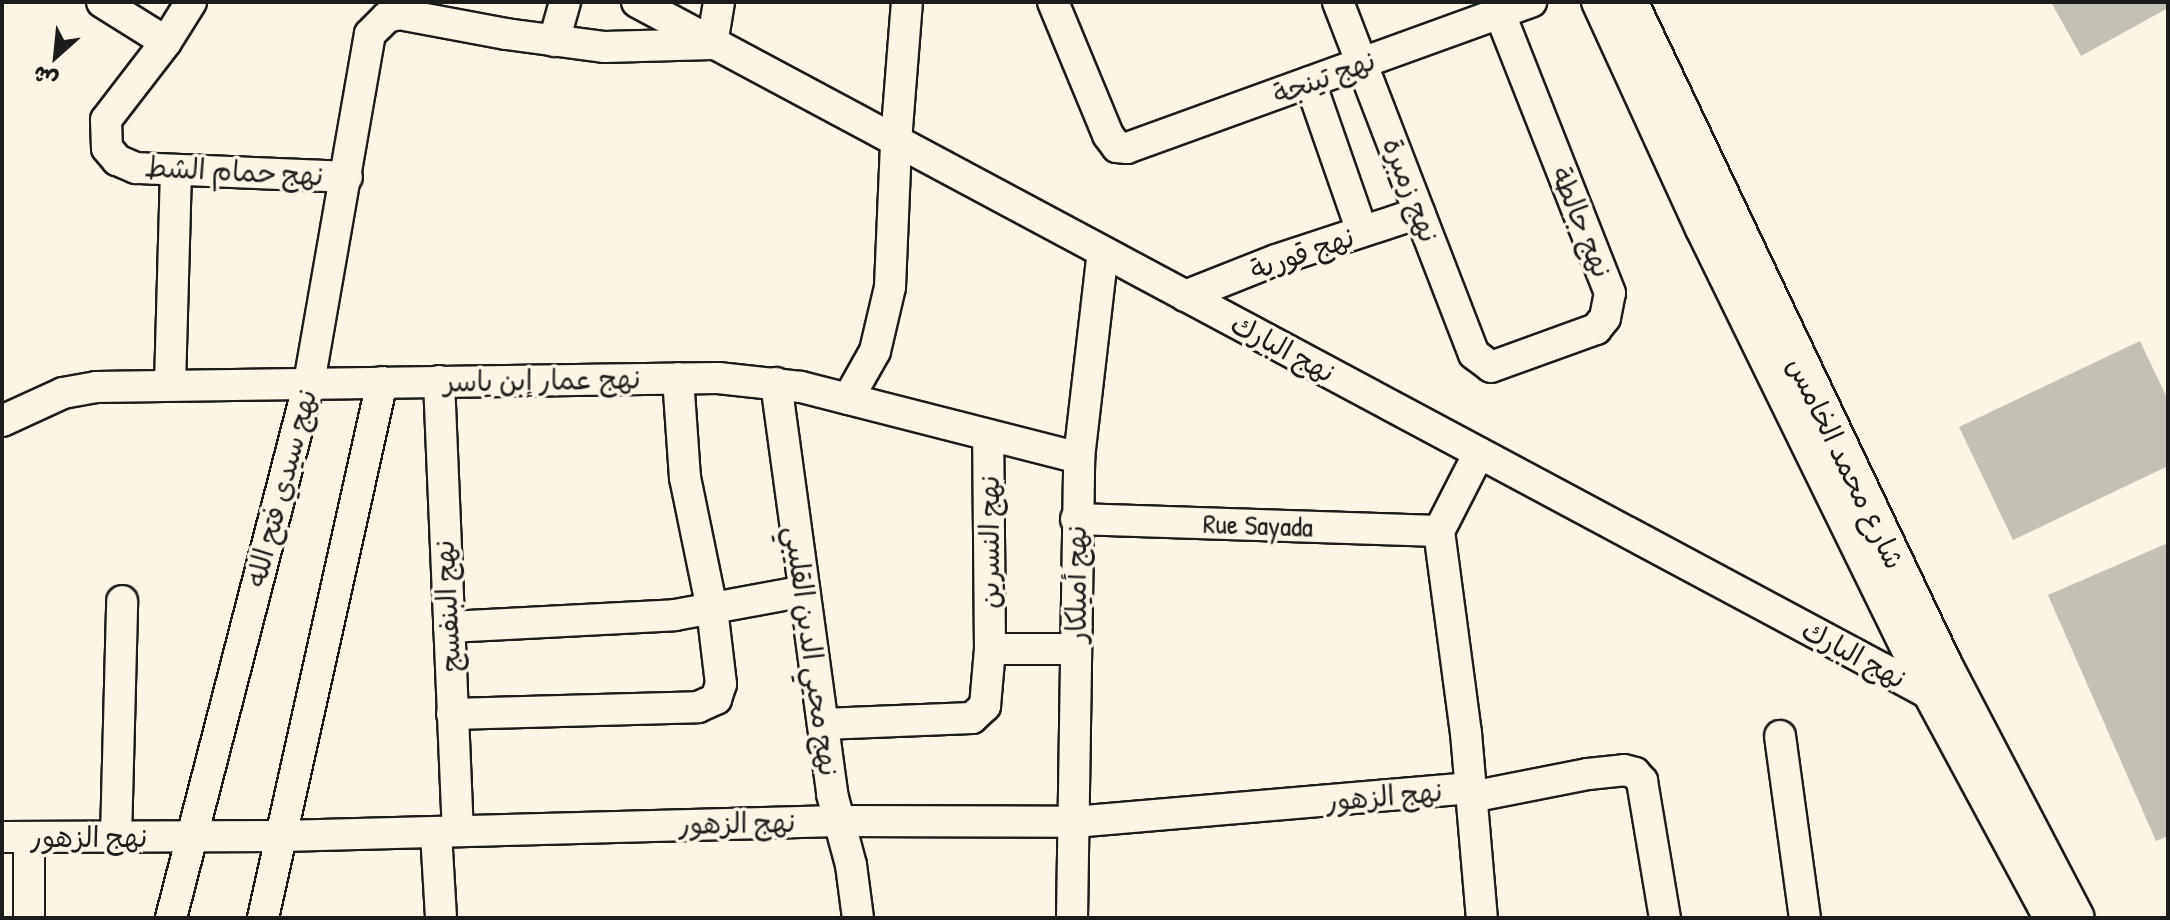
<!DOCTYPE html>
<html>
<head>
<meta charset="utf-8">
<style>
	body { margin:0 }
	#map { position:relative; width:2170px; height:920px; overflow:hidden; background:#fcf5e5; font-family:"Patrick Hand","Playpen Sans Arabic",sans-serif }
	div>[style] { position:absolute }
	.building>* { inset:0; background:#c4c0b3 }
	.roads { filter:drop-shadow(2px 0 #1c1c1c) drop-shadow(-2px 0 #1c1c1c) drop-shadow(0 2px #1c1c1c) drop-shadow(0 -2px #1c1c1c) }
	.minor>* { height:30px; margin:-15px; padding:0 15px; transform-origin:15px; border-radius:15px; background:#fcf5e5 }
	.major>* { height:38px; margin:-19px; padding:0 19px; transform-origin:19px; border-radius:19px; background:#fcf5e5 }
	span { translate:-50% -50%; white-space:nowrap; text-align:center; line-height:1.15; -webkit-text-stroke:7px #fcf5e5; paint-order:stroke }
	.street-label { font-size:28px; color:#1c1c1c }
	.frame { position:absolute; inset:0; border:4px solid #1c1c1c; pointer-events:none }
	.north { position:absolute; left:16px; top:16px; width:80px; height:80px; -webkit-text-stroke:6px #fcf5e5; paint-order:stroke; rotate:207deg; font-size:22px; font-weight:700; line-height:32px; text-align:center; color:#1c1c1c }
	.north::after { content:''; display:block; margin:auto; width:28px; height:36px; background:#1c1c1c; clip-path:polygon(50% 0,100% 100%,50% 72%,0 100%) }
</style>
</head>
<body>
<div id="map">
	<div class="building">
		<i style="clip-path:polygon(2051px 2px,2168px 2px,2168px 8px,2081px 56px)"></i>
		<i style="clip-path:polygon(2140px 341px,2168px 400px,2168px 466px,2013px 540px,1959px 427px)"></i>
		<i style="clip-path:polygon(2168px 543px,2168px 836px,2156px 841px,2048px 595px)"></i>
	</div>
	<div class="roads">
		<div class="minor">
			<i style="left:102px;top:2px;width:75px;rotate:32deg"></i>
			<i style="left:191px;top:2px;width:47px;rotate:122deg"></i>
			<i style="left:166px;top:42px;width:98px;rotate:127.6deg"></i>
			<i style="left:106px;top:120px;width:28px;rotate:88deg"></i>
			<i style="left:107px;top:148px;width:16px;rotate:50deg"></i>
			<i style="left:117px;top:160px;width:21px;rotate:23deg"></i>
			<i style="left:136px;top:168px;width:211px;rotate:2.4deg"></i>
			<i style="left:637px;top:2px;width:1464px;rotate:28.16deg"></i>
			<i style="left:1053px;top:2px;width:144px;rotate:67.5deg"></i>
			<i style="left:1108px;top:135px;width:15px;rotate:53deg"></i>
			<i style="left:1117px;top:147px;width:10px;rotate:6deg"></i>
			<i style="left:1127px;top:148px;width:430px;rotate:-19.9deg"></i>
			<i style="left:1338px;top:2px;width:377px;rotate:68.9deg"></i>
			<i style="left:1474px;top:354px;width:21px;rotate:37deg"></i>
			<i style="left:1491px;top:367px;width:112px;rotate:-19.9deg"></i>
			<i style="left:1596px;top:329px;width:14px;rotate:-51deg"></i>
			<i style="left:1605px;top:318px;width:25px;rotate:-79deg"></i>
			<i style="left:1610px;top:293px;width:300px;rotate:-111.5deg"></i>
			<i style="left:1597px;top:2px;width:250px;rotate:65.4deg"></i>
			<i style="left:1701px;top:229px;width:517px;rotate:63.93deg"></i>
			<i style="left:1928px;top:693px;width:255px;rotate:61.7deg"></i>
			<i style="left:554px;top:41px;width:41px;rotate:-74.2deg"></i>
			<i style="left:1310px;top:82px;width:158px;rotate:70.8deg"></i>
			<i style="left:1185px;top:296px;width:98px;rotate:-21.6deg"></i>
			<i style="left:1276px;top:260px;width:151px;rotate:-18.2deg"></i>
			<i style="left:439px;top:381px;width:449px;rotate:87.6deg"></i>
			<i style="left:776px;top:383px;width:415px;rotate:82.2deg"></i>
			<i style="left:832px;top:794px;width:73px;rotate:75deg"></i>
			<i style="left:851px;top:865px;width:53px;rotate:82.5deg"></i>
			<i style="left:170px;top:385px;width:212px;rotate:-88.4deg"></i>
			<i style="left:848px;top:399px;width:55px;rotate:-60.6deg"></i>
			<i style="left:875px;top:351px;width:66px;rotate:-76.8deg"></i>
			<i style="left:890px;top:287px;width:146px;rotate:-87.6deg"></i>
			<i style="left:896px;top:141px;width:139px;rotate:-85.5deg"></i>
			<i style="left:2px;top:421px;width:67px;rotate:-24.7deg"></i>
			<i style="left:63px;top:393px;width:34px;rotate:-10deg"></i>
			<i style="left:96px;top:387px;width:622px;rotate:-0.83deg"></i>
			<i style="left:718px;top:378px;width:83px;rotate:6.2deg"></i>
			<i style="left:801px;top:387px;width:287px;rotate:14.3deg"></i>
			<i style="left:1479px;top:453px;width:88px;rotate:117.1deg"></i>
			<i style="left:1439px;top:531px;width:204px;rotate:82.4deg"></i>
			<i style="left:1466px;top:733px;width:186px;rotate:85.1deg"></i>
			<i style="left:1076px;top:519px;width:363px;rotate:1.9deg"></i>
			<i style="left:449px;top:627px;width:226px;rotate:-3deg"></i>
			<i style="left:675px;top:615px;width:131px;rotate:-10.5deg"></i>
			<i style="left:990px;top:649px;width:86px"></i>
			<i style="left:452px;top:714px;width:246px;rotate:-1.6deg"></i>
			<i style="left:698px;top:707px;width:20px;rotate:-24deg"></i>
			<i style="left:716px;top:699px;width:16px;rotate:-72deg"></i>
			<i style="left:721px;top:684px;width:76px;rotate:-96.8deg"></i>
			<i style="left:712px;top:609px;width:134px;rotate:-101.6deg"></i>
			<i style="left:685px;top:478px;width:100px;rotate:-94deg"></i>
			<i style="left:823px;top:724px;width:149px;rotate:-2.3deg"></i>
			<i style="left:972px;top:718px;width:18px;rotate:-43deg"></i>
			<i style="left:985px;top:706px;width:57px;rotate:-85deg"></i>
			<i style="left:990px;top:649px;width:214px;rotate:-90.5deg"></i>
			<i style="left:1780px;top:736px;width:184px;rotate:82.2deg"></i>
			<i style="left:1471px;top:797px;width:119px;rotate:-11.1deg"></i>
			<i style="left:1588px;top:774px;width:36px;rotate:-6deg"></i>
			<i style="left:1624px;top:770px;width:11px;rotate:15deg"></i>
			<i style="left:1635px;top:773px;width:11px;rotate:49deg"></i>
			<i style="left:1642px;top:781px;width:139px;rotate:80.5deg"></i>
			<i style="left:436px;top:833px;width:85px;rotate:86.6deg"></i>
			<i style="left:2px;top:837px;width:280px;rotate:-0.2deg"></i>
			<i style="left:282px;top:836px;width:556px;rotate:-1.55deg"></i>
			<i style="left:838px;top:821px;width:236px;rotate:0.2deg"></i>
			<i style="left:1074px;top:822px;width:398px;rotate:-4.9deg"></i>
			<i style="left:116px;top:838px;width:237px;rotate:-88.5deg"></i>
			<i style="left:29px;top:918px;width:81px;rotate:-90deg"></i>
			<i style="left:171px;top:918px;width:553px;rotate:-75.54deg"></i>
			<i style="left:309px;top:383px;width:354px;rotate:-80.1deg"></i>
			<i style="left:370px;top:34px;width:24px;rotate:-45deg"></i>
			<i style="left:387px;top:17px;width:12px;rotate:-14deg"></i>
			<i style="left:399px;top:14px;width:109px;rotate:10.6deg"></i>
			<i style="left:506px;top:34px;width:100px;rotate:7.5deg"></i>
			<i style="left:605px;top:47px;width:107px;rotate:-1.6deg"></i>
			<i style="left:712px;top:44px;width:43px;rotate:-80.5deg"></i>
			<i style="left:263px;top:918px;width:549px;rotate:-77.48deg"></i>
			<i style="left:1072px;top:918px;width:460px;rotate:-89.1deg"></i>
			<i style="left:1079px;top:458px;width:207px;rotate:-83.4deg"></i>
		</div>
		<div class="major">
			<i style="left:1628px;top:2px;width:735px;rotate:64.62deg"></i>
			<i style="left:1943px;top:666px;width:284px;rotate:62.4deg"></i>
		</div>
	</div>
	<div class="street-label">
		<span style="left:1324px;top:77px;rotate:-20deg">نهج تينجة</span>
		<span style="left:234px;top:171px;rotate:3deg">نهج حمام الشط</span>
		<span style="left:1411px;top:190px;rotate:69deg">نهج زمبرة</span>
		<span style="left:1582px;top:222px;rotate:68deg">نهج جالطة</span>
		<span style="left:1302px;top:253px;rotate:-19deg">نهج قورية</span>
		<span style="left:1283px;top:348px;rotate:28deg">نهج البارك</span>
		<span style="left:542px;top:380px;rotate:-1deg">نهج عمار إبن ياسر</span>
		<span style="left:1846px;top:463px;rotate:64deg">شارع محمد الخامس</span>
		<span style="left:281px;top:488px;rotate:-75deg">نهج سيدي فتح الله</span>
		<span style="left:1258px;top:525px;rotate:2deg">Rue Sayada</span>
		<span style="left:989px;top:542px;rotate:-90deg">نهج النسرين</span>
		<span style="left:1076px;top:584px;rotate:-90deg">نهج أميلكار</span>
		<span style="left:447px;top:606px;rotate:-93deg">نهج البنفسج</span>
		<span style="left:812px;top:651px;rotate:82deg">نهج محيي الدين القليبي</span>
		<span style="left:1854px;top:654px;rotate:28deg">نهج البارك</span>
		<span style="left:1384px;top:796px;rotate:-5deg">نهج الزهور</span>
		<span style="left:737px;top:823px;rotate:-1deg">نهج الزهور</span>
		<span style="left:89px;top:837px">نهج الزهور</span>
	</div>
	<div class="frame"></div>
	<div class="north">ش</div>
</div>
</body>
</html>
